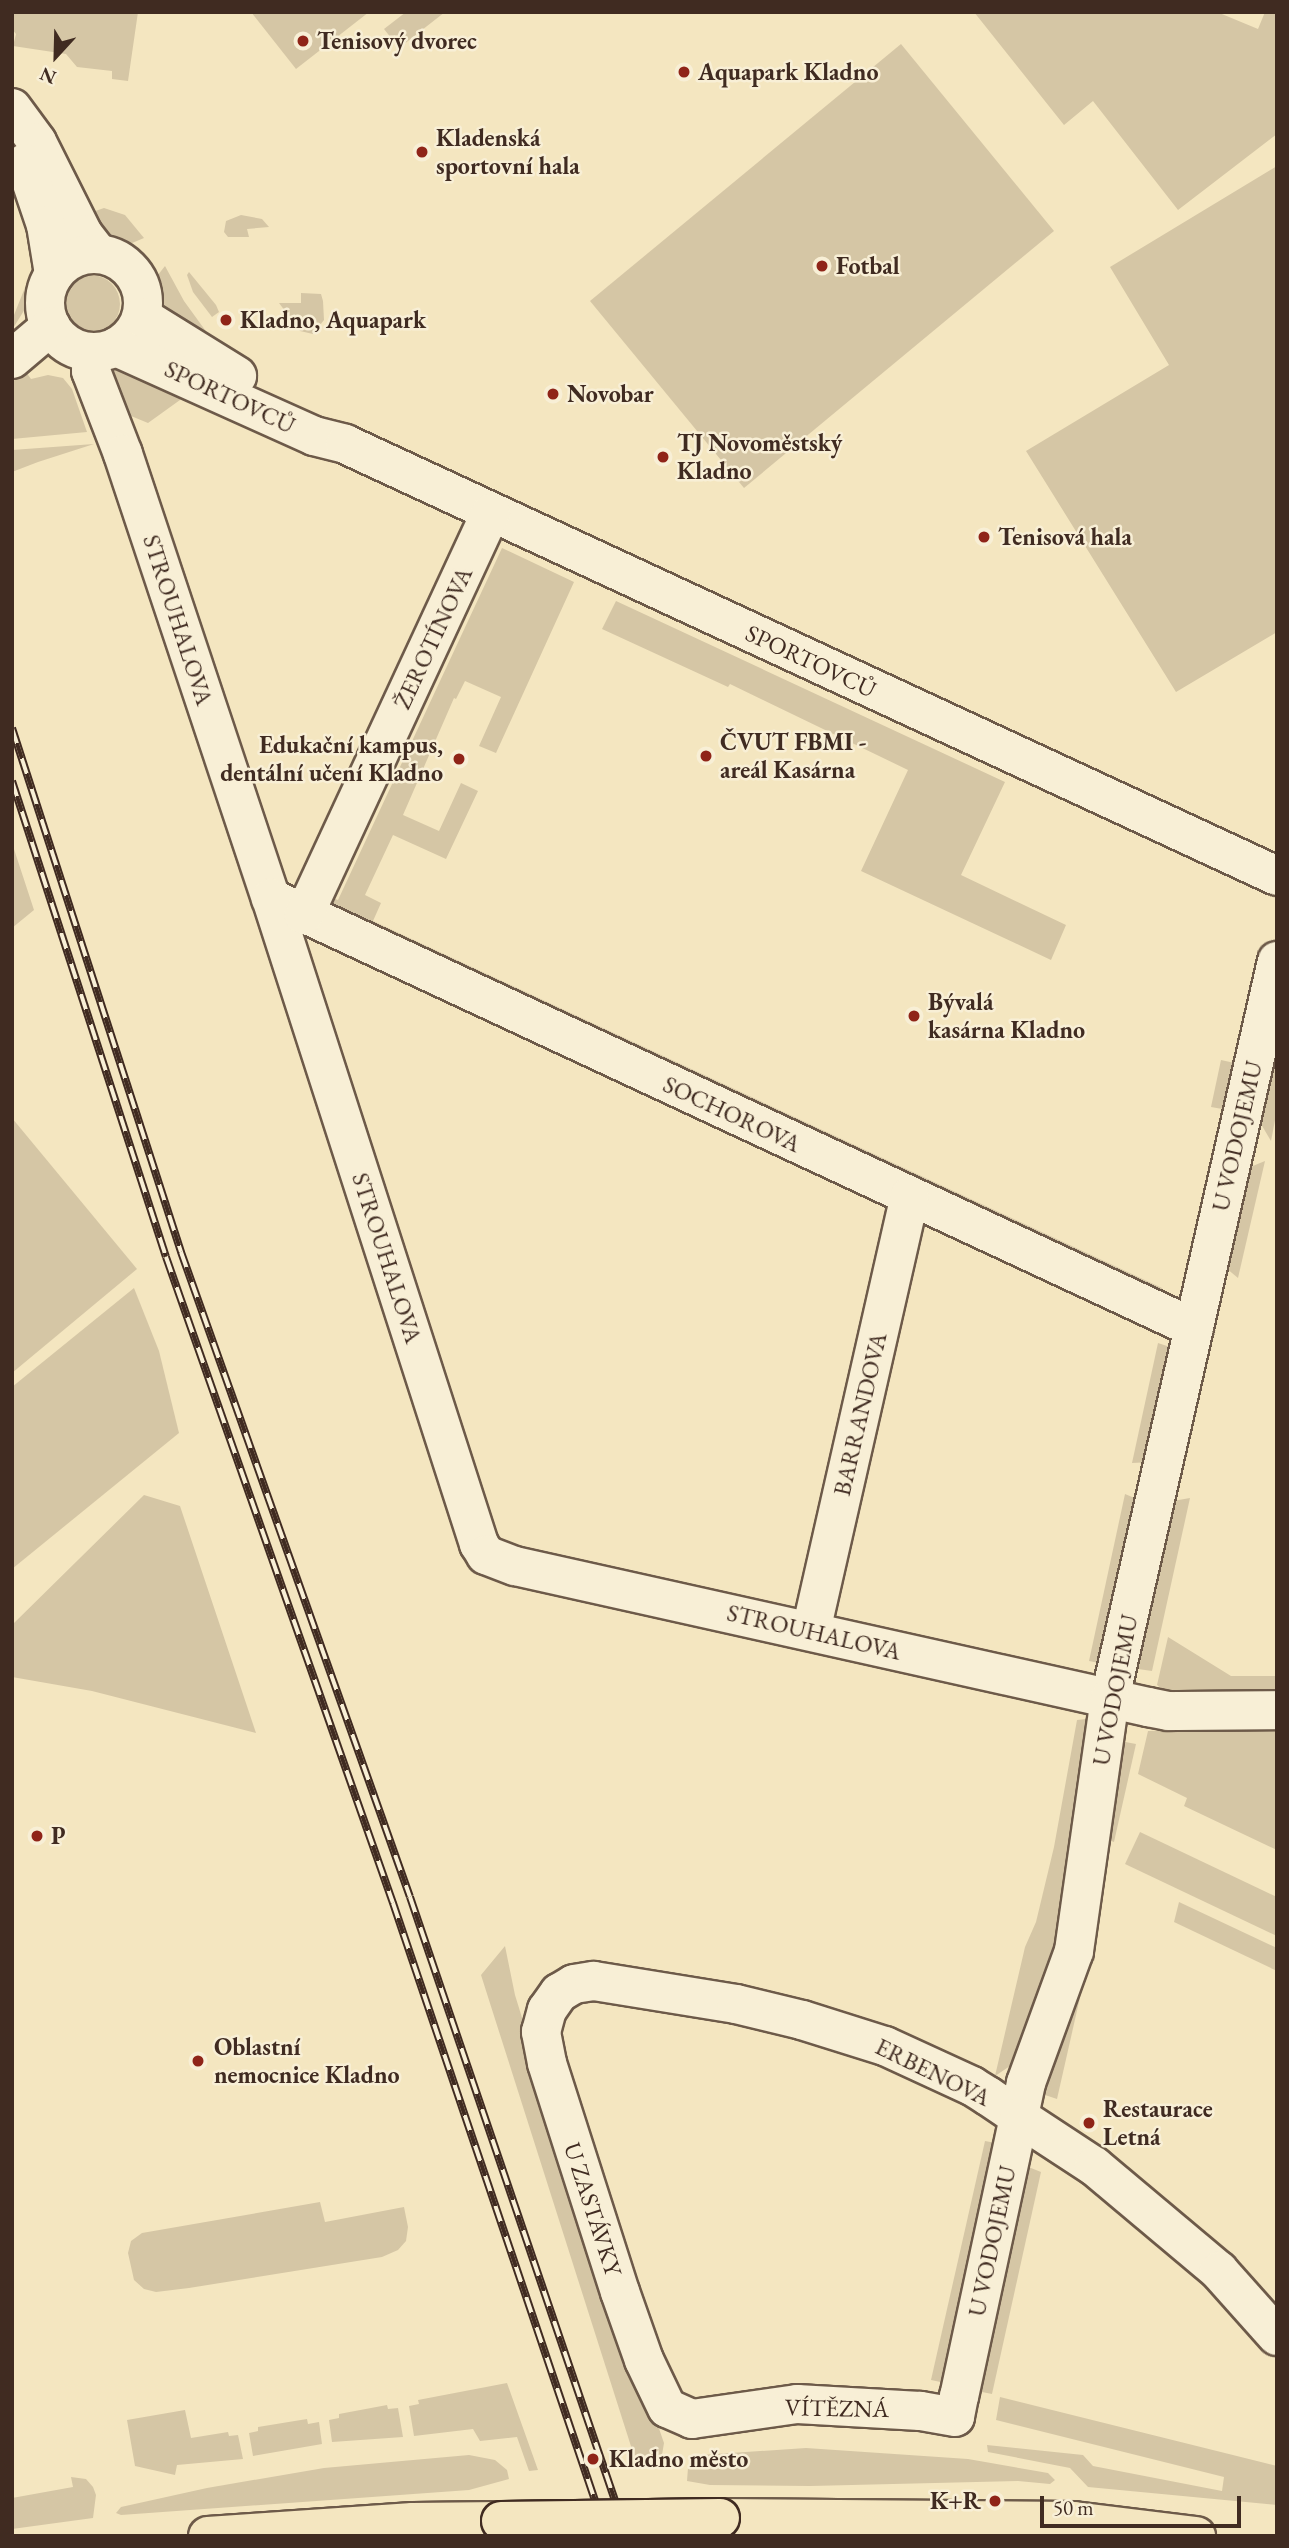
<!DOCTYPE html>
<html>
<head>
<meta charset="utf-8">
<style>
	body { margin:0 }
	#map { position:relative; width:1289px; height:2548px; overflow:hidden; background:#f4e6c0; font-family:"EB Garamond",serif }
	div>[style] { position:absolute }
	.green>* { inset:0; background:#d5c6a5 }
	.round { border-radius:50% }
	.roads { filter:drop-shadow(2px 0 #6d5a49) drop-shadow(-2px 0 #6d5a49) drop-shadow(0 2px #6d5a49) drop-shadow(0 -2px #6d5a49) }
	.minor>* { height:38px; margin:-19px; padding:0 19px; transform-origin:19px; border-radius:19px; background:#f8efd6 }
	.minor>.ring { margin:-19px; padding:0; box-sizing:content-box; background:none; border:38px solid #f8efd6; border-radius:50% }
	.major>* { height:38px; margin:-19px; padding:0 19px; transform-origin:19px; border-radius:19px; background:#f4e6c0 }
	.rail>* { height:8px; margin-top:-4px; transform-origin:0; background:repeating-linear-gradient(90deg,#f8efd6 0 16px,#402b21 0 32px); box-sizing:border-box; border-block:2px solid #402b21 }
	.bridges { filter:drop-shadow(2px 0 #402b21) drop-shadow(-2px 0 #402b21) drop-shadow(0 2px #402b21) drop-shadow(0 -2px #402b21) }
	.major-bridge>* { height:38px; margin:-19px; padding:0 19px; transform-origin:19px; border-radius:19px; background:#f4e6c0 }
	.dots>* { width:19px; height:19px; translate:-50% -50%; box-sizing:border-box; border:4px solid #f8efd6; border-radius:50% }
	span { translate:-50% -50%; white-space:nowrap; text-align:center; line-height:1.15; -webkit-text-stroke:5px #f8efd6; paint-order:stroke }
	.poi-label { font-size:24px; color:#402b21; font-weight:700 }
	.left { translate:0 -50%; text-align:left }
	.right { translate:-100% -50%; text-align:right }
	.street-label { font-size:24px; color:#402b21 }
	.frame { position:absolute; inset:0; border:14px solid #402b21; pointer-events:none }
	.north { position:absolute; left:21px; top:21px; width:70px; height:70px; -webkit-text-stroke:5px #f8efd6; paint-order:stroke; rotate:202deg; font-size:19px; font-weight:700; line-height:28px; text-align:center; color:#402b21 }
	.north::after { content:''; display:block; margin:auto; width:24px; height:32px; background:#402b21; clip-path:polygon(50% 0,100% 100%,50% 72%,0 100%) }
	.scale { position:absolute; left:1040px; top:2496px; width:201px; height:32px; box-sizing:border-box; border:4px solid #402b21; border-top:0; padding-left:9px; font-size:21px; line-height:24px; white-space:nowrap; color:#402b21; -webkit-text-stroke:5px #f8efd6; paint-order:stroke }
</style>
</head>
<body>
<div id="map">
	<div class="green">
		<i style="clip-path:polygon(12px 12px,138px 12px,128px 81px,112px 79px,112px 71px,77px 67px,66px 54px,13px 46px,16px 34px,12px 29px)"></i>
		<i style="clip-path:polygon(251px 12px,369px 12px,296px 69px)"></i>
		<i style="clip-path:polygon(406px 12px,445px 12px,399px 48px,384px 29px)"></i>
		<i style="clip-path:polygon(974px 12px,1217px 12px,1258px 29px,1265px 12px,1277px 12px,1277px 134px,1178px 210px,1093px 101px,1064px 125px)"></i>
		<i style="clip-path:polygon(901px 44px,1054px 231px,744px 488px,590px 301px)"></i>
		<i style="clip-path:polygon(1277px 166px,1277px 632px,1176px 692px,1026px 451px,1169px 365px,1110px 267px)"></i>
		<i style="clip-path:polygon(104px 208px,125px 215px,144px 238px,125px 246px,109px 243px,84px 215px)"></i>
		<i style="clip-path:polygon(241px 215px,262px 219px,269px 227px,247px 229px,249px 237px,228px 237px,224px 232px,226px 221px)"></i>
		<i style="clip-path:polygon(36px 260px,41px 262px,28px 304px,12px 330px,12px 320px)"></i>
		<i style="clip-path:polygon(165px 266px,184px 301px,213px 341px,152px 305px,154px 280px)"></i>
		<i style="clip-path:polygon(189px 272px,216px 305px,219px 312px,212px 317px,193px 292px,187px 275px)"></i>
		<i class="round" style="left:62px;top:275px;width:58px;height:58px"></i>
		<i style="clip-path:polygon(301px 293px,321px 294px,323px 301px,324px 320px,313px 334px,300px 331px,279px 303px,301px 303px)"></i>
		<i style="clip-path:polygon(108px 364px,186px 388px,180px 400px,148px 423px,131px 416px,124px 416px)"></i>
		<i style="clip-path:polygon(26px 372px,31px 379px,48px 375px,63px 378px,72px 389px,87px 432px,12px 439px,12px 382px)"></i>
		<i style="clip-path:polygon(94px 444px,38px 462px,12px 472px,12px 450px)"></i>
		<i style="clip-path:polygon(502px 548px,574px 582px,496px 753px,479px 746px,501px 697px,465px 681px,456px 699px,454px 698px,403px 815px,439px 831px,461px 783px,478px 791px,446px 859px,393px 835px,365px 895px,381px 903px,373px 921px,1162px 1288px,1160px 1298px,332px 916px,324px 895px,338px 900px)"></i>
		<i style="clip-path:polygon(616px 601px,1005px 782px,961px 875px,1066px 925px,1051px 960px,861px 871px,908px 770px,730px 684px,728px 687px,602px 629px)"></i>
		<i style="clip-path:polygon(12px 843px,34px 910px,12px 928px,13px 870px)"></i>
		<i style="clip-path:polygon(1277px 1047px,1277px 1110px,1271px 1141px,1258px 1119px)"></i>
		<i style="clip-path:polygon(1221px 1060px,1239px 1064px,1228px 1110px,1211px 1107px)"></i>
		<i style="clip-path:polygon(12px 1118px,137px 1269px,12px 1373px)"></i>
		<i style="clip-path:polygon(1265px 1161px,1238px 1278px,1226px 1268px,1248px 1168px)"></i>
		<i style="clip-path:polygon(134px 1288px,159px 1351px,179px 1433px,12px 1569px,12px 1387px)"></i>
		<i style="clip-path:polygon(1158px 1343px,1173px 1348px,1152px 1462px,1132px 1463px)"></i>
		<i style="clip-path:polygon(1125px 1494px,1144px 1502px,1104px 1664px,1089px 1661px)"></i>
		<i style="clip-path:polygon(144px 1495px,180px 1506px,256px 1733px,92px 1691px,12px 1677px,12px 1625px)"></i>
		<i style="clip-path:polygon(1190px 1498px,1152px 1671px,1131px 1668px,1173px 1501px)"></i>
		<i style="clip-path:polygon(1168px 1637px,1231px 1676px,1277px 1676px,1277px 1700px,1176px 1700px,1157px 1685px)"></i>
		<i style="clip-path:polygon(1086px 1719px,1090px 1723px,1066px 1925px,1013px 2064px,995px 2076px,1025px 1947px,1036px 1922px,1054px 1847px,1077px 1720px)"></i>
		<i style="clip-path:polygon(1277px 1729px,1277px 1850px,1184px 1806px,1187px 1798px,1138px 1774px,1148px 1731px)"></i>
		<i style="clip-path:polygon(1115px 1740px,1136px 1744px,1114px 1842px,1100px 1837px)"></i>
		<i style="clip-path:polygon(1140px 1832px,1277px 1897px,1277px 1936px,1125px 1864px)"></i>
		<i style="clip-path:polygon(1179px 1902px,1277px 1948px,1277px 1971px,1174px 1922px)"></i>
		<i style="clip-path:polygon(505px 1946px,515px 1995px,564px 2154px,664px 2443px,661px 2461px,636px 2462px,481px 1975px)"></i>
		<i style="clip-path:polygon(1076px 1989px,1081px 1993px,1057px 2099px,1039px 2093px)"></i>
		<i style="clip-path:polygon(985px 2141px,1001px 2144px,950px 2384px,931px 2380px)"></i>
		<i style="clip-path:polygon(1026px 2166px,1041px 2172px,992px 2394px,972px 2390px)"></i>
		<i style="clip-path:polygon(320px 2202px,325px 2222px,404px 2207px,408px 2227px,406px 2241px,398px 2250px,382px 2257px,189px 2288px,156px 2292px,144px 2289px,134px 2280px,128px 2253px,131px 2241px,142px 2233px)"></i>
		<i style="clip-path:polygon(507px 2383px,538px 2470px,529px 2471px,517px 2437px,480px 2441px,473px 2429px,414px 2436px,409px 2406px,419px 2404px,418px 2400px)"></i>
		<i style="clip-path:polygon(1000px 2397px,1277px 2466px,1277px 2505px,1088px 2487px,1070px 2468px,988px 2452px,987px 2445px,1083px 2455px,1093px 2466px,1222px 2491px,1224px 2477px,996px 2420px)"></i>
		<i style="clip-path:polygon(387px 2405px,388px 2409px,398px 2408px,403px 2437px,332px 2442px,329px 2420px,339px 2418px,339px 2414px)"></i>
		<i style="clip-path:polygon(185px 2410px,191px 2438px,228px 2432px,229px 2436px,238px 2435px,243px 2459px,177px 2465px,175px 2475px,135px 2466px,127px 2420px)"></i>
		<i style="clip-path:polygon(307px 2419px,308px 2424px,319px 2422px,322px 2444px,253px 2456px,249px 2433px,258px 2431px,258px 2427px)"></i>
		<i style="clip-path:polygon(806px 2448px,968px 2459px,1048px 2473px,1055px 2480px,1050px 2484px,1018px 2481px,810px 2486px,710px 2485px,687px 2481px,688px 2468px,701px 2455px)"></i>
		<i style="clip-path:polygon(469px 2455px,495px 2460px,507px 2470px,509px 2479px,469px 2490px,121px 2515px,116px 2513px,121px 2507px,207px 2488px,324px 2468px)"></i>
		<i style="clip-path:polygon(71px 2477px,86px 2479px,93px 2487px,96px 2495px,93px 2518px,12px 2529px,12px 2498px,73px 2487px)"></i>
	</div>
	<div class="roads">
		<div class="minor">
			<i style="left:12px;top:108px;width:42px;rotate:53.7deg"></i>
			<i style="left:37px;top:142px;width:103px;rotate:63.4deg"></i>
			<i style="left:83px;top:234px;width:23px;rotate:52deg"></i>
			<i style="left:25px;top:163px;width:65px;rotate:71.3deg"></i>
			<i style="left:46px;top:225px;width:50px;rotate:80.7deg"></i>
			<i class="ring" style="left:45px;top:254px;width:60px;height:60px"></i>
			<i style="left:142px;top:317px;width:112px;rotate:31.8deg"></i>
			<i style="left:116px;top:347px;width:217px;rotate:24.2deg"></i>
			<i style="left:314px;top:436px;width:32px;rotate:14deg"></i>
			<i style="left:345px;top:444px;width:1027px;rotate:24.87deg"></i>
			<i style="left:92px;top:352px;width:19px;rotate:93deg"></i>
			<i style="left:91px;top:371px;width:89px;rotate:68.9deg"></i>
			<i style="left:123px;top:454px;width:468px;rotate:71.6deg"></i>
			<i style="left:271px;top:898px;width:679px;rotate:72.15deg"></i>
			<i style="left:479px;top:1544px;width:13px;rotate:58deg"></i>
			<i style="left:486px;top:1555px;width:31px;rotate:21deg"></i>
			<i style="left:515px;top:1566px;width:649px;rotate:12.56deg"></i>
			<i style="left:1148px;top:1707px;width:20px;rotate:11deg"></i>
			<i style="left:1168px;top:1711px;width:109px;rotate:-0.5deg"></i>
			<i style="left:12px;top:359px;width:51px;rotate:-40.2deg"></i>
			<i style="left:271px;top:898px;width:1018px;rotate:24.98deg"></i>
			<i style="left:304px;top:915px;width:443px;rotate:-65.1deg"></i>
			<i style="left:1277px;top:961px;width:756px;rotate:102.77deg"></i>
			<i style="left:1110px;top:1698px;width:256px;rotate:98.1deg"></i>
			<i style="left:1074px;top:1951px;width:140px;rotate:110deg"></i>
			<i style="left:1026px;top:2083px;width:35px;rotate:102deg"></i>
			<i style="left:1019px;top:2117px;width:285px;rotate:102.1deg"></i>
			<i style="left:959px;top:2396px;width:21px;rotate:101deg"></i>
			<i style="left:955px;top:2417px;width:36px;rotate:-170deg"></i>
			<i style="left:920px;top:2411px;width:123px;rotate:-176.7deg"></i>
			<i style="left:797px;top:2404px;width:106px;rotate:171.9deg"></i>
			<i style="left:692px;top:2419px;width:27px;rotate:-156deg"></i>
			<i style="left:667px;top:2408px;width:53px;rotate:-115.6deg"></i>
			<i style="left:644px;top:2360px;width:72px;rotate:-109.4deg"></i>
			<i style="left:620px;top:2292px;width:240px;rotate:-107.7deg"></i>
			<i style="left:547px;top:2063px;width:32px;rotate:-101deg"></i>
			<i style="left:541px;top:2032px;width:23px;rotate:-75deg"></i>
			<i style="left:547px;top:2010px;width:21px;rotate:-55deg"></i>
			<i style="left:559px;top:1993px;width:17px;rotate:-31deg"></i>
			<i style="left:574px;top:1984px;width:20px;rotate:-9deg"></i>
			<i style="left:594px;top:1981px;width:144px;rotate:9.2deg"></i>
			<i style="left:736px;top:2004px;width:68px;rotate:13.6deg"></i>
			<i style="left:802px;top:2020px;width:87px;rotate:17.4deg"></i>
			<i style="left:885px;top:2046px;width:96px;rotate:24.7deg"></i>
			<i style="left:972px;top:2086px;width:19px;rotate:32deg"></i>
			<i style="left:988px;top:2096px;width:37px;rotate:34deg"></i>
			<i style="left:1019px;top:2117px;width:90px;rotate:33.2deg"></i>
			<i style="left:1094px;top:2166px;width:163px;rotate:40deg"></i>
			<i style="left:1219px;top:2271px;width:87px;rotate:48.3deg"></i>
			<i style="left:811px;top:1631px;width:446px;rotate:-77.2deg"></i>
		</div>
		<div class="major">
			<i style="left:720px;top:2518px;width:354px;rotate:0.5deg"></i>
			<i style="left:1074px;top:2521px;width:123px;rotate:7deg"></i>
			<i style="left:208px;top:2536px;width:205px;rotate:-3.9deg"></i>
			<i style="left:413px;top:2522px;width:88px;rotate:-0.7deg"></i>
		</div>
	</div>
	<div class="rail">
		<i style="left:12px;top:728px;width:551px;rotate:72.12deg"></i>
		<i style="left:181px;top:1252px;width:684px;rotate:70.45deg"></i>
		<i style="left:410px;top:1897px;width:675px;rotate:71.24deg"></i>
		<i style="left:12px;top:781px;width:500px;rotate:72.07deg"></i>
		<i style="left:166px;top:1257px;width:685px;rotate:70.64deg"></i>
		<i style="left:393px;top:1903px;width:668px;rotate:71.32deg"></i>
	</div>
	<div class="bridges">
		<div class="major-bridge">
			<i style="left:501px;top:2521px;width:219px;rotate:-0.8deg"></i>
		</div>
	</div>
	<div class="dots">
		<i style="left:303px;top:41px;background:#8f2418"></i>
		<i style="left:684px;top:72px;background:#8f2418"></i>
		<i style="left:422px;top:152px;background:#8f2418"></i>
		<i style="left:822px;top:266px;background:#8f2418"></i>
		<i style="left:226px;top:320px;background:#8f2418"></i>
		<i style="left:553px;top:394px;background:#8f2418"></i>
		<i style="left:663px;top:457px;background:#8f2418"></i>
		<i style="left:984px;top:537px;background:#8f2418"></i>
		<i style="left:706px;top:756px;background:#8f2418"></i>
		<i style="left:459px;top:759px;background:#8f2418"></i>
		<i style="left:914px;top:1016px;background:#8f2418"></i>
		<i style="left:37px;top:1836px;background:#8f2418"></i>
		<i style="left:198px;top:2061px;background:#8f2418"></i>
		<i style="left:1089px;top:2123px;background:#8f2418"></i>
		<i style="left:593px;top:2459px;background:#8f2418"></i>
		<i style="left:995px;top:2501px;background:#8f2418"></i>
	</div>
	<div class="poi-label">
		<span class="left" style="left:317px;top:41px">Tenisový dvorec</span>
		<span class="left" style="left:698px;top:72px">Aquapark Kladno</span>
		<span class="left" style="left:436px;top:152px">Kladenská<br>sportovní hala</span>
		<span class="left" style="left:836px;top:266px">Fotbal</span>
		<span class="left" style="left:240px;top:320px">Kladno, Aquapark</span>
		<span class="left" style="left:567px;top:394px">Novobar</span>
		<span class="left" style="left:677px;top:457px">TJ Novoměstský<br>Kladno</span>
		<span class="left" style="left:998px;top:537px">Tenisová hala</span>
		<span class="left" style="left:720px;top:756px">ČVUT FBMI -<br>areál Kasárna</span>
		<span class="right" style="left:443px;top:759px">Edukační kampus,<br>dentální učení Kladno</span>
		<span class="left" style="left:928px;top:1016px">Bývalá<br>kasárna Kladno</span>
		<span class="left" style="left:51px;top:1836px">P</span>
		<span class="left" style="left:214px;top:2061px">Oblastní<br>nemocnice Kladno</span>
		<span class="left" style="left:1103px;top:2123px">Restaurace<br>Letná</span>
		<span class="left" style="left:609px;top:2459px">Kladno město</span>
		<span class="right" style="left:981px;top:2501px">K+R</span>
	</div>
	<div class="street-label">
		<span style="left:230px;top:397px;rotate:25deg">SPORTOVCŮ</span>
		<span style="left:178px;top:620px;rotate:72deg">STROUHALOVA</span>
		<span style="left:433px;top:638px;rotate:-65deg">ŽEROTÍNOVA</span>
		<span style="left:811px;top:661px;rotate:25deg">SPORTOVCŮ</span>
		<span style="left:732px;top:1114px;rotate:25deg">SOCHOROVA</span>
		<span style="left:1237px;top:1136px;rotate:-77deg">U VODOJEMU</span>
		<span style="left:387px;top:1258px;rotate:72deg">STROUHALOVA</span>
		<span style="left:860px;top:1414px;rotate:-77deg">BARRANDOVA</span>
		<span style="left:814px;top:1632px;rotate:13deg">STROUHALOVA</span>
		<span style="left:1115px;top:1690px;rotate:-79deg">U VODOJEMU</span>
		<span style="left:933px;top:2072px;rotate:26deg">ERBENOVA</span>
		<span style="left:593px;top:2209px;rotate:72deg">U ZASTÁVKY</span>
		<span style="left:992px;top:2241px;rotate:-78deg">U VODOJEMU</span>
		<span style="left:837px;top:2408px;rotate:1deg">VÍTĚZNÁ</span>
	</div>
	<div class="frame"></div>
	<div class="north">N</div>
	<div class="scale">50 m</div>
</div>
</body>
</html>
